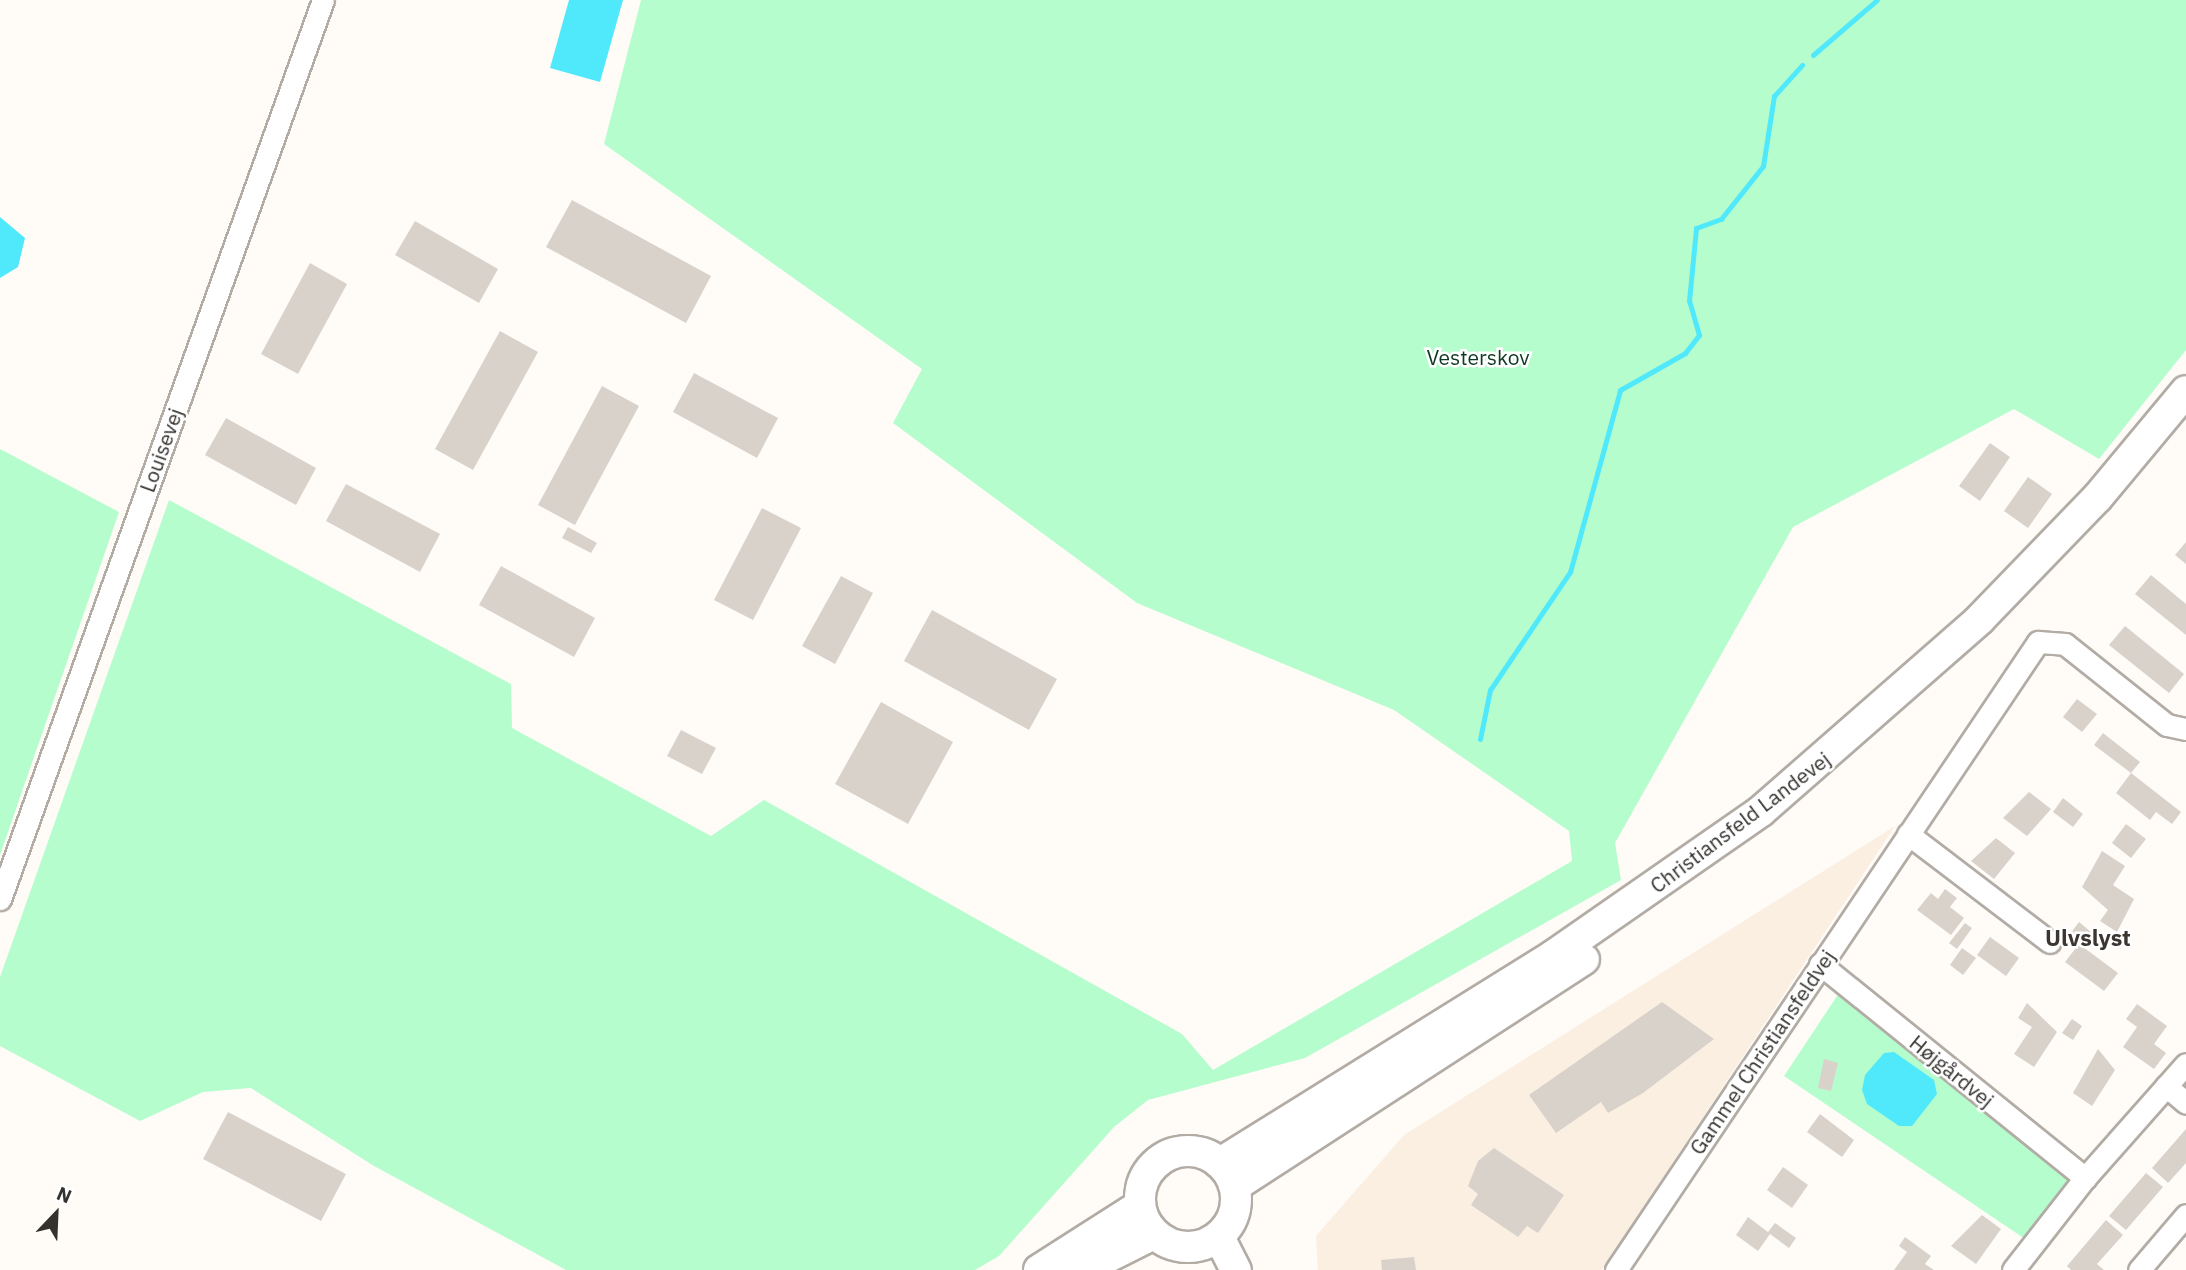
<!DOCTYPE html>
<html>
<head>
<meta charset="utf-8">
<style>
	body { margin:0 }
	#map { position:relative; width:2186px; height:1270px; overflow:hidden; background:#fffbf7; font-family:"IBM Plex Sans",sans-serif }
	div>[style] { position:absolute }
	.built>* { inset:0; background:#fbefe2 }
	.green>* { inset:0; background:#b6fdce }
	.water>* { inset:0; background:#50e9fc }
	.stream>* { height:5px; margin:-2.5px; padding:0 2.5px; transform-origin:2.5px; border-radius:2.5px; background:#50e9fc }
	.building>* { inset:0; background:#d8d2cb }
	.roads { filter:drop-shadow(2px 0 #b2aca5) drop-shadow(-2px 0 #b2aca5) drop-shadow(0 2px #b2aca5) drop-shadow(0 -2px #b2aca5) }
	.street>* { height:21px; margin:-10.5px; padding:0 10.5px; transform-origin:10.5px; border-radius:10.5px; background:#fff }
	.secondary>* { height:30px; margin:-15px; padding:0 15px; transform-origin:15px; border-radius:15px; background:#fff }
	.secondary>.ring { margin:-15px; padding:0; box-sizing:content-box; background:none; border:30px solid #fff; border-radius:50% }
	span { translate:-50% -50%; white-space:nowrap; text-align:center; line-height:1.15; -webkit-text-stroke:5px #fff; paint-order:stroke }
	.park-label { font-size:21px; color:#0f3922 }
	.street-label { font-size:21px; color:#34322f }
	.neighbourhood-label { font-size:23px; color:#3b3631; font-weight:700 }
	.north { position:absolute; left:21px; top:1179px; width:70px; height:70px; -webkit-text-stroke:5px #fff; paint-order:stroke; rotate:23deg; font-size:19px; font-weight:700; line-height:28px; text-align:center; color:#34322f }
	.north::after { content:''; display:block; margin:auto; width:24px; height:32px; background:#34322f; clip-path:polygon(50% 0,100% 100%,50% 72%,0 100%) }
</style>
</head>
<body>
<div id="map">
	<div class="built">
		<i style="clip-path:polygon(1895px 826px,1602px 1270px,1318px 1270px,1316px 1236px,1404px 1135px)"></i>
	</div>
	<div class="green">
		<i style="clip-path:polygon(641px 0,2186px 0,2186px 350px,2099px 459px,2014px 409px,1793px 527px,1615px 843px,1621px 880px,1305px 1058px,1148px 1100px,1114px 1127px,999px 1256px,975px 1270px,566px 1270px,374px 1166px,251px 1088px,203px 1092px,140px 1121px,0 1046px,0 977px,169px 500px,511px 684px,512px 728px,711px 836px,764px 800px,1182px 1034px,1213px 1070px,1572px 861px,1569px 831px,1394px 710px,1137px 603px,893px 423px,922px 369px,604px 144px)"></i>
		<i style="clip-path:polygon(0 449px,119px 512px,0 855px)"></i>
		<i style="clip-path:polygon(1841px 990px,2067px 1175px,2067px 1188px,2025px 1239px,1784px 1076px)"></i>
	</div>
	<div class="water">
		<i style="clip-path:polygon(569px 0,623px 0,600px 82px,550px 68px)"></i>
		<i style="clip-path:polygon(0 217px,25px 238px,18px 267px,0 278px)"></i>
		<i style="clip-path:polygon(1894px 1052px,1934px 1080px,1937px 1094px,1912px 1126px,1899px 1126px,1867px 1104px,1862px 1090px,1865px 1075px,1884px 1053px)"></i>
	</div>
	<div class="stream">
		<i style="left:1813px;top:55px;width:84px;rotate:-40.7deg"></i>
		<i style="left:1480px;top:739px;width:50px;rotate:-78.5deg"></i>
		<i style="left:1490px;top:690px;width:143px;rotate:-55.9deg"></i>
		<i style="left:1570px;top:572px;width:189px;rotate:-74.6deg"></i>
		<i style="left:1620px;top:390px;width:75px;rotate:-29.6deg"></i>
		<i style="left:1685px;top:353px;width:23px;rotate:-52deg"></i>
		<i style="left:1699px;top:335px;width:35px;rotate:-106deg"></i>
		<i style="left:1689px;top:301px;width:73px;rotate:-84.5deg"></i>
		<i style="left:1696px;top:228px;width:27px;rotate:-20deg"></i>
		<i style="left:1721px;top:219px;width:68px;rotate:-51.6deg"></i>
		<i style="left:1763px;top:166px;width:71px;rotate:-81.1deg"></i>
		<i style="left:1774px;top:96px;width:42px;rotate:-47.9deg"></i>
	</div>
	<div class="building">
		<i style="clip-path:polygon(572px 200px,711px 276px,686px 323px,546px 247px)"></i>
		<i style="clip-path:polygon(415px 221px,498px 269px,479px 303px,395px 255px)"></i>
		<i style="clip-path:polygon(310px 263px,347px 284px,298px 374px,261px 354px)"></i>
		<i style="clip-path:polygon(500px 331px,538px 352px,473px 470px,435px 449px)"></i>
		<i style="clip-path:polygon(694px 373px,778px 418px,757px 458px,673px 412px)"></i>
		<i style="clip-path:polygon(602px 386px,639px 406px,575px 525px,538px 505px)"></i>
		<i style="clip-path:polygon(226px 418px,316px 468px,296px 505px,205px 455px)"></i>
		<i style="clip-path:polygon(1990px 443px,2010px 457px,1980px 501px,1959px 486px)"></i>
		<i style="clip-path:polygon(2028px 477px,2052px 494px,2028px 528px,2004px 511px)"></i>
		<i style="clip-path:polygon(346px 484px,440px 534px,420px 572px,326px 521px)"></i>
		<i style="clip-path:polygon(762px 508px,801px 528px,753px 620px,714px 600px)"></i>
		<i style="clip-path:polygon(568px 527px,597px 543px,591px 553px,562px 538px)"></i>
		<i style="clip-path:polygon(2186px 542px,2186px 564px,2175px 555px)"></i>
		<i style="clip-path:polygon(501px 566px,595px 618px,574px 657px,479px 605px)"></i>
		<i style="clip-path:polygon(2151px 575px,2186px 604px,2186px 635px,2135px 594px)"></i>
		<i style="clip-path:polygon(841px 576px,873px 593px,835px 664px,802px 646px)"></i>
		<i style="clip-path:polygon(932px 610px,1057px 679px,1029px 730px,904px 661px)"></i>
		<i style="clip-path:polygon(2125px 626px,2184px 674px,2169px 693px,2109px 645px)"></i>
		<i style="clip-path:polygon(2077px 699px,2097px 714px,2082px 732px,2063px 717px)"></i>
		<i style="clip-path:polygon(881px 702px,953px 742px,908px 824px,835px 784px)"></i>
		<i style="clip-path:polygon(681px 730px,716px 748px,702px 774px,667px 756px)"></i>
		<i style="clip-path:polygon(2103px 733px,2140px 762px,2131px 773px,2094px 745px)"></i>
		<i style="clip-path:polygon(2131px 773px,2181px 812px,2172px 824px,2156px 812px,2150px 820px,2116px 793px)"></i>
		<i style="clip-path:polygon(2029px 792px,2051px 809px,2027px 836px,2003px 818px)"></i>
		<i style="clip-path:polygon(2063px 798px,2083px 814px,2073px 827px,2053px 812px)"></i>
		<i style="clip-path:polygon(2126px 824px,2146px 839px,2131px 858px,2112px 843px)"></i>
		<i style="clip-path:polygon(1996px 838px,2015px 853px,1994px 879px,1971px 861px)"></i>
		<i style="clip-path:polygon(2102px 851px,2125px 866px,2113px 885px,2134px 899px,2117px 932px,2100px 921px,2108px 910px,2082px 887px)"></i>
		<i style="clip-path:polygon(1945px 889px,1957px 898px,1950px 907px,1964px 918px,1951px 935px,1917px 910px,1931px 893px,1938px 899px)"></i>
		<i style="clip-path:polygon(2079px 922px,2091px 932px,2082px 943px,2070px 934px)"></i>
		<i style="clip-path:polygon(1965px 923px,1972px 928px,1957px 949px,1949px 943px)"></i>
		<i style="clip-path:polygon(1990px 937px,2019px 958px,2006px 976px,1977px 955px)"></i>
		<i style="clip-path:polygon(2079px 944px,2118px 973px,2104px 991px,2065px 962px)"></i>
		<i style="clip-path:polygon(1962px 948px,1976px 958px,1963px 975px,1950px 965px)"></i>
		<i style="clip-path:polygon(1662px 1002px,1714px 1039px,1643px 1093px,1608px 1113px,1601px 1102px,1556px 1133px,1529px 1095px)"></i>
		<i style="clip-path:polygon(2027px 1003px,2057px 1032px,2034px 1067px,2014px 1054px,2032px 1027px,2018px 1018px)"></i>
		<i style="clip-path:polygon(2137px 1004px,2167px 1026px,2154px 1044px,2166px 1053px,2154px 1069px,2123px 1047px,2137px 1027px,2126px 1019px)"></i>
		<i style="clip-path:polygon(2072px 1019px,2082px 1026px,2073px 1040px,2062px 1033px)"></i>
		<i style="clip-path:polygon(2098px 1049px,2115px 1070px,2092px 1106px,2073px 1093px)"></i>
		<i style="clip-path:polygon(1824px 1059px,1838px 1063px,1831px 1091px,1818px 1088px)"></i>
		<i style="clip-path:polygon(228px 1112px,346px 1174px,321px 1221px,203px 1159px)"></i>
		<i style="clip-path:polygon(1820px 1114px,1854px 1140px,1842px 1157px,1807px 1132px)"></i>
		<i style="clip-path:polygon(2186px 1129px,2186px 1163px,2168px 1183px,2152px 1168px)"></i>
		<i style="clip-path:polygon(1494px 1148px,1564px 1195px,1538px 1233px,1527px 1226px,1518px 1237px,1471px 1205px,1478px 1194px,1468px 1186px,1478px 1161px)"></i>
		<i style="clip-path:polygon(1783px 1167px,1808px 1185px,1792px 1208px,1767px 1190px)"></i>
		<i style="clip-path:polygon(2146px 1173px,2163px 1187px,2126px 1230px,2109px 1216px)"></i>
		<i style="clip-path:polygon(1982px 1215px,2001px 1229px,1976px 1264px,1951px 1246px)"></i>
		<i style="clip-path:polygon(1748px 1217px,1768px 1232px,1775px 1223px,1796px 1238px,1789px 1248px,1770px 1234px,1758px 1251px,1736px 1235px)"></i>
		<i style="clip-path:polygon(2106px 1220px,2123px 1235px,2097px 1264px,2104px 1270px,2071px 1270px,2067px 1266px)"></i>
		<i style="clip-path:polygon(1905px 1237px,1931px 1256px,1925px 1264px,1934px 1270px,1894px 1270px,1907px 1252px,1899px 1246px)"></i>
		<i style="clip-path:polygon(1414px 1257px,1416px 1270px,1382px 1270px,1381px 1260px)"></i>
	</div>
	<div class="roads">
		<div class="street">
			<i style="left:1908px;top:834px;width:178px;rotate:37.3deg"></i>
			<i style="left:0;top:899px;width:955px;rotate:-70.24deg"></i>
			<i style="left:1820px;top:964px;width:341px;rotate:38.9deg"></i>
			<i style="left:2085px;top:1178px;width:152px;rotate:-48.5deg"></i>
			<i style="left:2166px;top:1086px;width:26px;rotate:40deg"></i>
			<i style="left:1616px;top:1270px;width:757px;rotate:-56.1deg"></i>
			<i style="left:2038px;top:642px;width:27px;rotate:4deg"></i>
			<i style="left:2065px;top:644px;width:130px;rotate:38.5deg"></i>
			<i style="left:2167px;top:725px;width:19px;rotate:12deg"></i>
			<i style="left:2013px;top:1270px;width:117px;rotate:-52deg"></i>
			<i style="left:2139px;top:1270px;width:72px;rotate:-49.5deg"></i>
		</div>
		<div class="secondary">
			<i class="ring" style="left:1140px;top:1151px;width:66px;height:66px"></i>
			<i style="left:1220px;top:1163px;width:393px;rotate:-31.9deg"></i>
			<i style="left:1554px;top:955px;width:252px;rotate:-34.8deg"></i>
			<i style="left:1761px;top:811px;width:291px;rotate:-41.2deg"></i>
			<i style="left:1980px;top:619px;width:168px;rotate:-46deg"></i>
			<i style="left:2097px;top:498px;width:139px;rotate:-50.2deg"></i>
			<i style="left:1235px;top:1186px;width:416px;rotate:-33deg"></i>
			<i style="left:1219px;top:1237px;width:37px;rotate:63deg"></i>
			<i style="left:1039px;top:1270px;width:119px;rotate:-32.6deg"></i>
			<i style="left:1082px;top:1270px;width:80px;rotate:-26.6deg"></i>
		</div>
	</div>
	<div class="park-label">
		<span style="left:1478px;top:357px">Vesterskov</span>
	</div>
	<div class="street-label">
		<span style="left:161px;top:450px;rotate:-70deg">Louisevej</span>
		<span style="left:1740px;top:822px;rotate:-37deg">Christiansfeld Landevej</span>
		<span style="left:1762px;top:1052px;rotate:-56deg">Gammel Christiansfeldvej</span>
		<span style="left:1952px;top:1071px;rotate:39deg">Højgårdvej</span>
	</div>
	<div class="neighbourhood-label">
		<span style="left:2088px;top:937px">Ulvslyst</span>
	</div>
	<div class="north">N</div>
</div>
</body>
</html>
